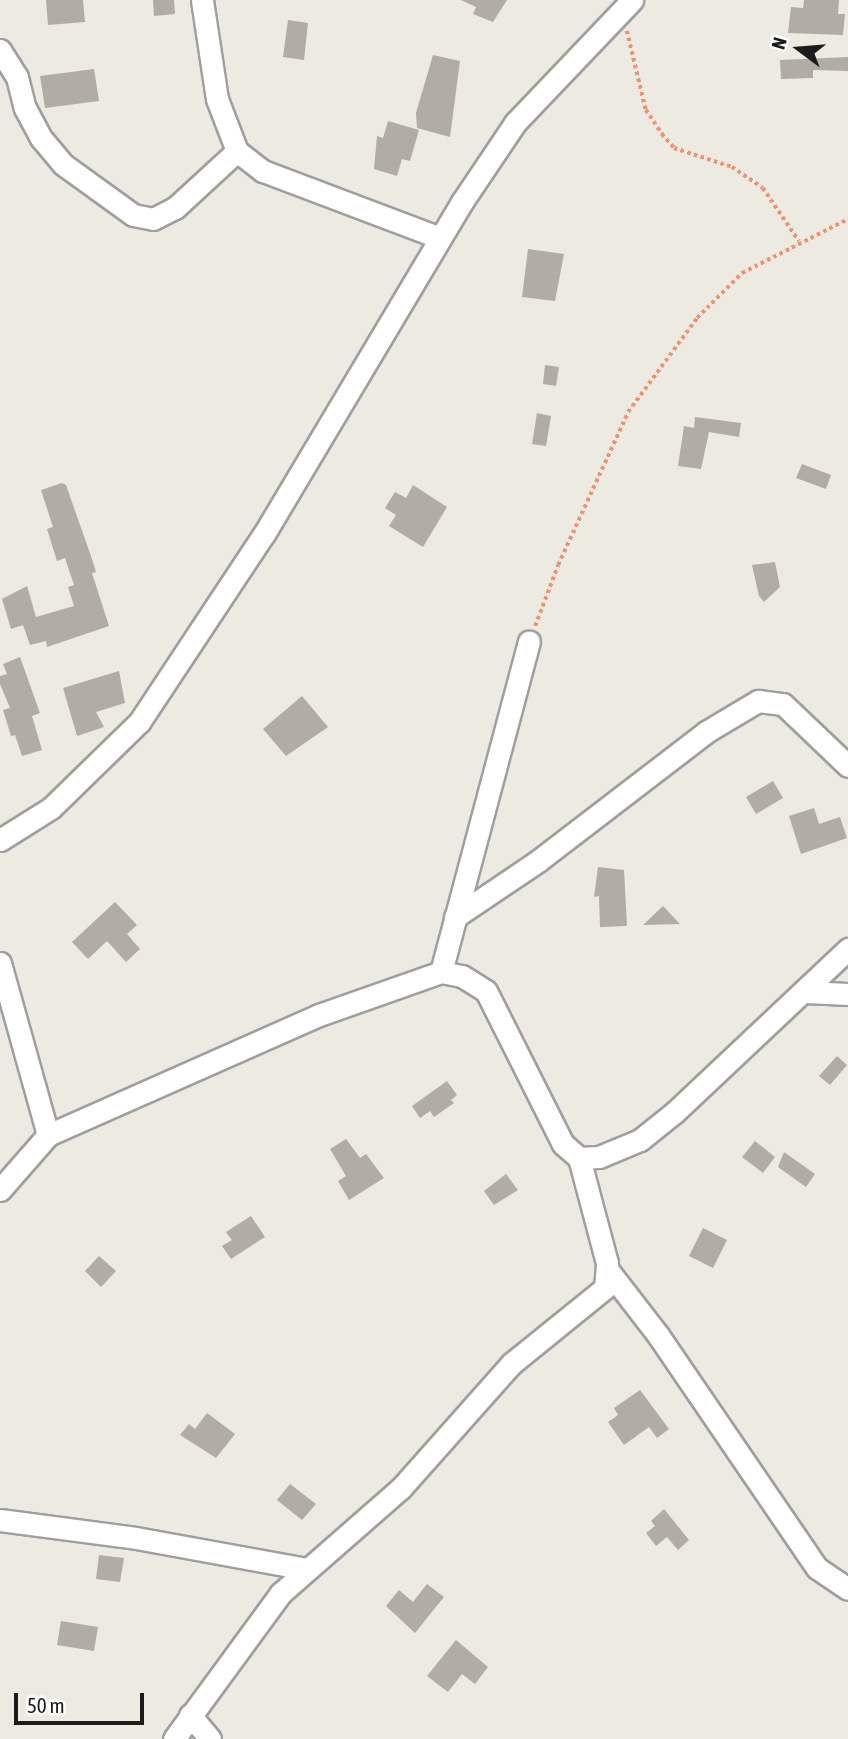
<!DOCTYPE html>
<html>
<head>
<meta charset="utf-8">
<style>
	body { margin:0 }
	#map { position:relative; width:848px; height:1739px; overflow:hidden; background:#eceae1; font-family:"Asap Condensed",sans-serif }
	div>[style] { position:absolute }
	.building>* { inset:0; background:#b1aca4 }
	.path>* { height:3.5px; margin-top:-1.75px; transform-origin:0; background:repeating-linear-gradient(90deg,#ee9170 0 3.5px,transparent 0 7px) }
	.roads { filter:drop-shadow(2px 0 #9f9f9f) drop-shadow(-2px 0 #9f9f9f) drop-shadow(0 2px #9f9f9f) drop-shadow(0 -2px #9f9f9f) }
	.minor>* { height:21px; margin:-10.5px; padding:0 10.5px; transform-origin:10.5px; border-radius:10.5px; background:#fff }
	span { translate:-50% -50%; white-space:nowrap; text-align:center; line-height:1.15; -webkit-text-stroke:7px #fff; paint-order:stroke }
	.north { position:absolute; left:764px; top:14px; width:70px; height:70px; -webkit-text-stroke:5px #fff; paint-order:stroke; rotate:286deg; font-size:19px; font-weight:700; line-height:28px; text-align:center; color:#1b1b1b }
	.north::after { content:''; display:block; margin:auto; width:24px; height:32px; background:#1b1b1b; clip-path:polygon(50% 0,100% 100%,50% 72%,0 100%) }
	.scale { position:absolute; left:14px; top:1693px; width:130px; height:32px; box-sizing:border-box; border:4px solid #1b1b1b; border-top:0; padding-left:9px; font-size:21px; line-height:24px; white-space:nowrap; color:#1b1b1b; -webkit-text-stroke:5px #fff; paint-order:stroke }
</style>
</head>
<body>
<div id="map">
	<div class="building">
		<i style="clip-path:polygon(46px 0,83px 0,85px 22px,48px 25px)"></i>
		<i style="clip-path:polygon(153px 0,174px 0,175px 14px,154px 16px)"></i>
		<i style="clip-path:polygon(461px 0,507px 0,493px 22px,473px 14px,476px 7px)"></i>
		<i style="clip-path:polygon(804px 0,839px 0,838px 14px,845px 14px,843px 35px,788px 33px,791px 7px,803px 8px)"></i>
		<i style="clip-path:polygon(288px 20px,308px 23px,304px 60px,283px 57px)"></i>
		<i style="clip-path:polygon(433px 55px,460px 61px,450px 137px,417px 128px,416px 113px)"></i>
		<i style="clip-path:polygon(848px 57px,848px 71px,813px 70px,813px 78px,781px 79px,780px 60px)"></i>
		<i style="clip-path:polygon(94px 69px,99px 101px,45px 108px,40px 76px)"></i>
		<i style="clip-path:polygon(388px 121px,419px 130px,410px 161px,402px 159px,397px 176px,374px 169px,377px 136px,383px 138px)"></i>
		<i style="clip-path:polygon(528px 249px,564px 254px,555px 301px,522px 297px)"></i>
		<i style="clip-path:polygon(545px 365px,559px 367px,556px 386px,543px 384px)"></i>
		<i style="clip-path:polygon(537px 413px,551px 416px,546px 446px,532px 444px)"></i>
		<i style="clip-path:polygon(695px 417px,741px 423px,739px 437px,709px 432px,701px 469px,678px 466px,684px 426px,694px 428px)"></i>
		<i style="clip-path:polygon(802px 464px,831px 475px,826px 489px,796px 478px)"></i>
		<i style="clip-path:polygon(62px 483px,66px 485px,92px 559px,96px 572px,92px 573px,109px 626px,47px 647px,46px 641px,30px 645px,23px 625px,11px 629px,2px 599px,27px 586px,36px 617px,74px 606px,68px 587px,74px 585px,65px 558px,57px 561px,47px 529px,53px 527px,41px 490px)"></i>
		<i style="clip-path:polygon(413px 485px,447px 507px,423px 547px,389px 526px,396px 515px,385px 508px,395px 492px,406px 498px)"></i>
		<i style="clip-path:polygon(775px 562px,780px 587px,764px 602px,759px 596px,752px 565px)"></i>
		<i style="clip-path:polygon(20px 657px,40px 713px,32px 716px,42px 750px,22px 756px,15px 735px,11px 736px,3px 710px,10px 708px,0 684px,0 676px,7px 674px,3px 664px)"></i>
		<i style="clip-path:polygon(119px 671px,125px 703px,96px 712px,104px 727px,77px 736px,63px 688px)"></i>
		<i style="clip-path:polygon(302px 696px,328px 727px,286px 756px,263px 729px)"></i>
		<i style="clip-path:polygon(773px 781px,783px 798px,756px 814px,746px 797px)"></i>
		<i style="clip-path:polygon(814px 808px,819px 824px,840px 817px,847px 838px,801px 854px,789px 816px)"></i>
		<i style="clip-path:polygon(598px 867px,624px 870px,627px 926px,600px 927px,599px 896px,594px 897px)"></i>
		<i style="clip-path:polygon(115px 902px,137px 925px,127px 934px,140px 949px,126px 962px,107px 941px,88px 959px,72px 942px)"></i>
		<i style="clip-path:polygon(663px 906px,680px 924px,643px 925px)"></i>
		<i style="clip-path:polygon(837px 1056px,847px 1065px,830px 1085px,819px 1076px)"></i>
		<i style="clip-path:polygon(447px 1081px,457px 1095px,451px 1100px,454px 1103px,434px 1117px,430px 1111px,420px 1118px,412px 1106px)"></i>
		<i style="clip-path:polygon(346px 1139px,360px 1158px,366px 1154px,384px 1178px,349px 1200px,338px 1181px,346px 1176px,330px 1149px)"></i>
		<i style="clip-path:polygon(755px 1141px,775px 1157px,763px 1173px,742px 1157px)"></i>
		<i style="clip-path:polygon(784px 1152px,815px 1174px,806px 1187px,778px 1167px)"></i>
		<i style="clip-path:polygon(506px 1174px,518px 1190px,494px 1205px,484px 1191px)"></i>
		<i style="clip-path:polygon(251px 1216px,265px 1237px,231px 1259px,222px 1246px,232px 1240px,226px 1232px)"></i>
		<i style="clip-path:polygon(703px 1228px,727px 1240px,713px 1268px,689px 1256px)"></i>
		<i style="clip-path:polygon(99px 1256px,116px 1271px,101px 1287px,85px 1271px)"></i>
		<i style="clip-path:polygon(640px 1390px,669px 1429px,657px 1438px,649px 1427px,624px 1445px,608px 1422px,618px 1415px,614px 1408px)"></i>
		<i style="clip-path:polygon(207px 1413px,235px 1434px,216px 1458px,180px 1435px,189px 1424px,195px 1429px)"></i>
		<i style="clip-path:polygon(290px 1484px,316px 1504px,302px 1520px,277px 1500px)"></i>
		<i style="clip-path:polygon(664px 1509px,689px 1540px,678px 1550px,667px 1537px,656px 1546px,646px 1533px,655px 1526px,651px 1521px)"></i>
		<i style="clip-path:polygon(99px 1555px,124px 1558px,120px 1582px,96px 1579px)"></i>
		<i style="clip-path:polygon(427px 1584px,444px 1597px,415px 1633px,386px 1606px,399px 1590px,413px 1602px)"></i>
		<i style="clip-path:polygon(61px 1621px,98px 1627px,94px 1651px,57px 1645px)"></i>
		<i style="clip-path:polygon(456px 1640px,488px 1667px,475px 1684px,462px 1674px,448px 1692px,427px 1676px)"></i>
	</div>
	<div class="path">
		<i style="left:627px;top:31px;width:81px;rotate:76.5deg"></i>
		<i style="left:646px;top:110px;width:29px;rotate:56deg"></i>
		<i style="left:662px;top:134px;width:18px;rotate:49deg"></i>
		<i style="left:674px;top:148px;width:61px;rotate:18.1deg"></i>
		<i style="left:732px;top:167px;width:37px;rotate:34deg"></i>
		<i style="left:763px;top:188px;width:64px;rotate:55.8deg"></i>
		<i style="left:535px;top:626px;width:65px;rotate:-69.3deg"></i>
		<i style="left:558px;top:565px;width:168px;rotate:-65.4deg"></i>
		<i style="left:628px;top:412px;width:117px;rotate:-53.7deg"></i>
		<i style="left:697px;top:318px;width:64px;rotate:-45deg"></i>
		<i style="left:742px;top:273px;width:119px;rotate:-27deg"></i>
	</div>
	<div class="roads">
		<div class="minor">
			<i style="left:202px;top:0;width:100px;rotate:81.4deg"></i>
			<i style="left:217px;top:99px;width:56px;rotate:69deg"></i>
			<i style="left:237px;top:151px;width:33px;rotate:38deg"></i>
			<i style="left:263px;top:171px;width:189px;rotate:20.7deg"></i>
			<i style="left:0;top:50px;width:32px;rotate:58deg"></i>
			<i style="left:17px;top:77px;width:32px;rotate:76deg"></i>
			<i style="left:25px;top:108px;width:34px;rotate:62deg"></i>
			<i style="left:41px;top:138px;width:35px;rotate:50deg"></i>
			<i style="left:64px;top:165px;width:85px;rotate:35.9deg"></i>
			<i style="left:133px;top:215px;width:20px;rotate:11deg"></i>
			<i style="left:153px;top:219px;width:25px;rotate:-27deg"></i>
			<i style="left:175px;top:208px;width:84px;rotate:-42.6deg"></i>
			<i style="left:0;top:840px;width:60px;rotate:-32.1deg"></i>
			<i style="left:51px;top:808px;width:124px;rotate:-44.3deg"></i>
			<i style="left:140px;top:721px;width:224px;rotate:-56.5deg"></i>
			<i style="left:264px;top:534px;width:387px;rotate:-59.2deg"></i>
			<i style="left:462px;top:202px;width:95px;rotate:-56.1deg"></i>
			<i style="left:515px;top:123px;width:170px;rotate:-46.4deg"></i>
			<i style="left:455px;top:917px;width:100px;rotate:-34deg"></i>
			<i style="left:538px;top:861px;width:212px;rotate:-37.5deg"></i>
			<i style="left:706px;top:732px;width:61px;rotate:-30.8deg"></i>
			<i style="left:758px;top:701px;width:25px;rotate:7deg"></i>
			<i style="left:783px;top:704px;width:90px;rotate:43.6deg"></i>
			<i style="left:0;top:963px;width:179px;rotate:74.4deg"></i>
			<i style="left:441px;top:972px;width:342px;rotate:-75.1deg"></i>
			<i style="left:805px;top:992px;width:43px;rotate:2.7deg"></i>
			<i style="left:0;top:1190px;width:73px;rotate:-48.9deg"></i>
			<i style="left:48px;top:1135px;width:296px;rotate:-23.9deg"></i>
			<i style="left:319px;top:1015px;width:129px;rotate:-19.4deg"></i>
			<i style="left:441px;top:972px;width:21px;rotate:11deg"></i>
			<i style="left:462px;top:976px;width:28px;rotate:32deg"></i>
			<i style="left:486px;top:991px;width:171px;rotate:63.3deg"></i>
			<i style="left:563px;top:1144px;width:21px;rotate:41deg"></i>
			<i style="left:579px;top:1158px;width:20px;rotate:-3deg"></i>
			<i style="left:599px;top:1157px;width:44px;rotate:-22.5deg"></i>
			<i style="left:640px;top:1140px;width:45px;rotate:-38.7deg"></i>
			<i style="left:675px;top:1112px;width:238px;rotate:-43.3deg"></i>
			<i style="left:607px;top:1269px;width:83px;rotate:52.3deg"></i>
			<i style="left:658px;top:1335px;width:282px;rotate:55.7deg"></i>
			<i style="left:817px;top:1568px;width:37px;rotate:34deg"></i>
			<i style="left:0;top:1520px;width:137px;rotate:7.5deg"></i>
			<i style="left:136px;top:1538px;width:174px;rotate:10.3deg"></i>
			<i style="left:190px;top:1715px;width:31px;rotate:50deg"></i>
			<i style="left:174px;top:1739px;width:181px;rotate:-53.8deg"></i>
			<i style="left:281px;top:1593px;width:159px;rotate:-41.2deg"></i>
			<i style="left:401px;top:1488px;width:166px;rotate:-48.4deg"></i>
			<i style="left:511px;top:1364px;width:121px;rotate:-39deg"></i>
			<i style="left:605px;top:1288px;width:25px;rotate:-85deg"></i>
			<i style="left:607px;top:1263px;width:109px;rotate:-104.9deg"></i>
		</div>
	</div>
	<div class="north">N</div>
	<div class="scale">50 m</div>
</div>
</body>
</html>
